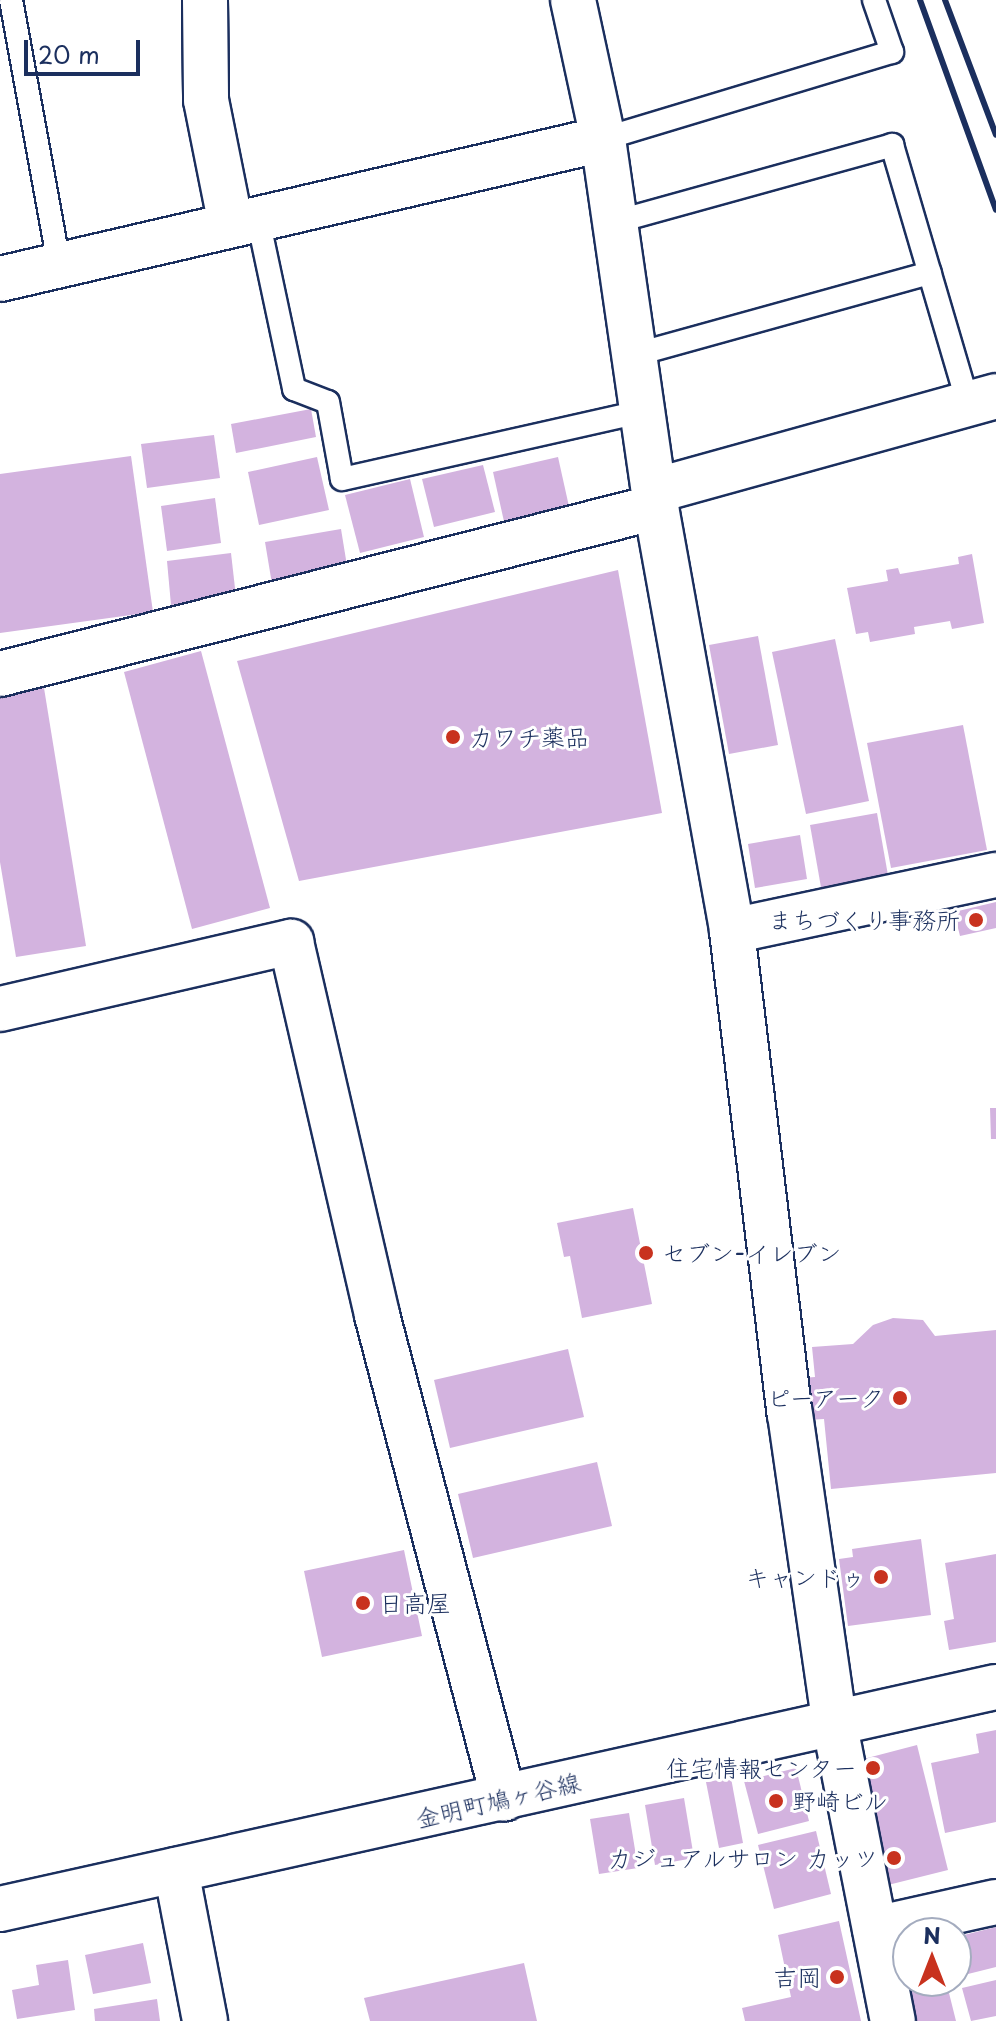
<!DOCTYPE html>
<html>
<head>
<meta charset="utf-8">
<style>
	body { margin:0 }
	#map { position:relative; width:996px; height:2021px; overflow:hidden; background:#fff; font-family:"Playpen Sans","Klee One",sans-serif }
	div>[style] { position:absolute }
	.building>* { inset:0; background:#d3b3df }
	.roads { filter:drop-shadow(2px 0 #1b2f5e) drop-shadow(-2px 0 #1b2f5e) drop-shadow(0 2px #1b2f5e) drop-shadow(0 -2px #1b2f5e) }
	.lane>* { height:22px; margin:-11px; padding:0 11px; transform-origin:11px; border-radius:11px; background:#fff }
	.street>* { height:44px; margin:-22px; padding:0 22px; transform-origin:22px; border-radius:22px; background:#fff }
	.secondary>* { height:44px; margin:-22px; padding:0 22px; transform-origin:22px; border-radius:22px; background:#fff }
	.rail>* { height:6px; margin:-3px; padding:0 3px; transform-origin:3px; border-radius:3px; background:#1b2f5e }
	.dots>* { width:22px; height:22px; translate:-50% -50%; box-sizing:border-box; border:4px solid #fff; border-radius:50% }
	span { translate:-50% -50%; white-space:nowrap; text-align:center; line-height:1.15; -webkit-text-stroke:6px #fff; paint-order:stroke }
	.poi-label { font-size:24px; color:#1b2f5e }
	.left { translate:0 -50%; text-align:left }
	.right { translate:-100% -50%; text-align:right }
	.street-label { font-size:24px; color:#1b2f5e }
	.north { position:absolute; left:892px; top:1917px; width:80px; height:80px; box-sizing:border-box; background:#fff; border:2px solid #a4acbf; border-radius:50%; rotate:0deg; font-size:22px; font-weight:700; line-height:32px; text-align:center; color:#1b2f5e }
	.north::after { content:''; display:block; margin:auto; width:28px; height:36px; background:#c8321e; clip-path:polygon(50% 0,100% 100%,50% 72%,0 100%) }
	.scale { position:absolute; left:24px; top:40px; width:116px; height:36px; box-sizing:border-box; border:4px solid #1b2f5e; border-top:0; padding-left:10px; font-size:24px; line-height:28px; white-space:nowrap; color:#1b2f5e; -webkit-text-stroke:6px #fff; paint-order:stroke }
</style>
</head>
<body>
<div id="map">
	<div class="building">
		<i style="clip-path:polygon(311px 409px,316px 437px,236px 453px,231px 424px)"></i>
		<i style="clip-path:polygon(214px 435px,220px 478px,147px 488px,141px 444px)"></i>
		<i style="clip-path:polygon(131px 456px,153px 612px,0 633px,0 474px)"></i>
		<i style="clip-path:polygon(317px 457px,329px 510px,259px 525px,248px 472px)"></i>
		<i style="clip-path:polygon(558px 457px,572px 520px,507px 535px,493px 472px)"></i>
		<i style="clip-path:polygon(483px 465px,495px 512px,434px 527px,422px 479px)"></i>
		<i style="clip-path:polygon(410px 479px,424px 537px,360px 553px,345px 495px)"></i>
		<i style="clip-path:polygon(215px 498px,221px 543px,167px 551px,161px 506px)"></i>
		<i style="clip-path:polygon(341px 529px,348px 572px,272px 584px,265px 542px)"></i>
		<i style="clip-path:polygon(231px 553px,236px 597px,171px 605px,167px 561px)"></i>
		<i style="clip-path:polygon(972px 554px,984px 623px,952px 629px,950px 621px,914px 627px,915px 634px,870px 642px,868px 632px,856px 634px,847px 588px,888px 581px,886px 570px,898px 568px,900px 574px,959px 564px,958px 557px)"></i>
		<i style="clip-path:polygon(618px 570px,662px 813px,299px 881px,237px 661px)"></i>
		<i style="clip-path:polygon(758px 636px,778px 745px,729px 754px,709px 645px)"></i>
		<i style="clip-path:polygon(835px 639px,869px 801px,806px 814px,772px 652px)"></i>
		<i style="clip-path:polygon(201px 651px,270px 908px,192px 929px,124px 672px)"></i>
		<i style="clip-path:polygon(44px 688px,86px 946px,16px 957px,0 862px,0 694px)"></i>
		<i style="clip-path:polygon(963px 725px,987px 850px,891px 868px,867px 743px)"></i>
		<i style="clip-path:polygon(877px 813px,889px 881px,822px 893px,810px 825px)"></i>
		<i style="clip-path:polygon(800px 835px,807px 879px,755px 888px,748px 844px)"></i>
		<i style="clip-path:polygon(996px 902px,996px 928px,960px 936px,954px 912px)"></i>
		<i style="clip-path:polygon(990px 1108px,996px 1108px,996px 1139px,991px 1139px)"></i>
		<i style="clip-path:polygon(633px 1208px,652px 1304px,582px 1318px,570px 1256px,564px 1257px,557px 1223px)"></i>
		<i style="clip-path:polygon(893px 1318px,923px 1320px,935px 1336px,996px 1330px,996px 1473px,831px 1489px,824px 1419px,807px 1420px,802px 1378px,815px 1377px,812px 1347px,853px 1344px,873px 1325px)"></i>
		<i style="clip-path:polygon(568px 1349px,584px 1417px,450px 1448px,434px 1380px)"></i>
		<i style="clip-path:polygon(597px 1462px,612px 1526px,473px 1558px,458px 1494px)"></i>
		<i style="clip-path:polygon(921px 1539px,931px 1615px,848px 1626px,839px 1559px,853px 1557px,852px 1549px)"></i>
		<i style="clip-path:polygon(404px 1550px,422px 1636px,322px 1657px,304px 1571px)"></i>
		<i style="clip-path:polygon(996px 1554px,996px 1642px,949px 1650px,944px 1621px,954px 1619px,945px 1563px)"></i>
		<i style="clip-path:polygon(996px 1730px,996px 1822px,945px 1833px,931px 1763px,979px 1753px,976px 1734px)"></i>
		<i style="clip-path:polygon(917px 1745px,948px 1870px,884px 1886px,852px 1762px)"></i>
		<i style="clip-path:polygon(796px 1768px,809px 1821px,758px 1834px,744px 1781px)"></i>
		<i style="clip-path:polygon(731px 1778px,743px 1843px,719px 1848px,706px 1782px)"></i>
		<i style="clip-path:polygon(684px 1798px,694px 1858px,655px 1865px,645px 1805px)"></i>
		<i style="clip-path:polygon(629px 1813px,638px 1868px,599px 1874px,590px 1819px)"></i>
		<i style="clip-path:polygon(816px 1831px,831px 1894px,774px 1909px,758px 1845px)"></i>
		<i style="clip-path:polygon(839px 1921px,861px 2021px,745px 2021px,742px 2008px,791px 1997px,778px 1935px)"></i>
		<i style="clip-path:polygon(996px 1927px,996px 1967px,964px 1975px,956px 1937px)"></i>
		<i style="clip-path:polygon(143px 1943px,151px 1983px,93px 1994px,85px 1955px)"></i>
		<i style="clip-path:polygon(908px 1946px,908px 1981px,946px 1981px,956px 2021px,917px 2021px,898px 1948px)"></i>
		<i style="clip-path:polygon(68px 1960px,75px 2010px,17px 2019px,12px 1990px,39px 1985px,36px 1965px)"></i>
		<i style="clip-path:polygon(524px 1963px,537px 2021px,370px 2021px,364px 1998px)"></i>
		<i style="clip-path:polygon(996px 1980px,996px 2016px,971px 2021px,962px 1988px)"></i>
		<i style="clip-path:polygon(157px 1999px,160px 2021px,95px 2021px,94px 2009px)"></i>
	</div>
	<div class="roads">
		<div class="lane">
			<i style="left:11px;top:0;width:269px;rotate:79.7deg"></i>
			<i style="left:603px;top:139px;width:302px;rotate:-16.8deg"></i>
			<i style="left:892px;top:52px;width:55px;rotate:-109.1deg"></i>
			<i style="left:258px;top:219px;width:174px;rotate:78deg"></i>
			<i style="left:294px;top:389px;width:36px;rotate:21deg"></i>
			<i style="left:328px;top:402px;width:78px;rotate:79.7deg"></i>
			<i style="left:342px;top:479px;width:309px;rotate:-12.7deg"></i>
			<i style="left:615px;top:222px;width:288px;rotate:-15.5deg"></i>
			<i style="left:892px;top:145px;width:270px;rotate:73.6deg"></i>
			<i style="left:634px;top:355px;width:307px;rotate:-15.5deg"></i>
		</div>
		<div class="street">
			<i style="left:205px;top:0;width:100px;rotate:89.4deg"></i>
			<i style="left:206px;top:100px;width:127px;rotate:78.7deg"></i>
			<i style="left:573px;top:0;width:142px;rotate:77.8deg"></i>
			<i style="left:603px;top:139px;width:372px;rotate:81.8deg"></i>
			<i style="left:656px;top:507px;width:431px;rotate:79.8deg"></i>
			<i style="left:732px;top:931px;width:486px;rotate:83.2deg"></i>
			<i style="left:790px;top:1414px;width:310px;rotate:81.8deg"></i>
			<i style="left:834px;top:1721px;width:306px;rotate:78.9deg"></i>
			<i style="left:0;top:279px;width:619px;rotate:-13.07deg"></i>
			<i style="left:654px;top:491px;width:355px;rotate:-15.5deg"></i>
			<i style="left:0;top:674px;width:677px;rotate:-14.28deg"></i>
			<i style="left:732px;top:931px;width:270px;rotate:-12deg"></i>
			<i style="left:0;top:1009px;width:299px;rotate:-13deg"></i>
			<i style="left:291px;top:942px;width:383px;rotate:77deg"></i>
			<i style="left:377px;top:1315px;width:500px;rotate:75.3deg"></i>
			<i style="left:176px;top:1870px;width:154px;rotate:79.1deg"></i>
			<i style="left:875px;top:1929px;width:124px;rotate:-12.6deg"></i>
		</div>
		<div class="secondary">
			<i style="left:0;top:1909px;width:1020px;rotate:-12.57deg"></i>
		</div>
	</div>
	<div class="rail">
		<i style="left:920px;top:0;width:223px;rotate:70.1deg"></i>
		<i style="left:945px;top:0;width:144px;rotate:69.3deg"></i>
	</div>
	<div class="dots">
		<i style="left:453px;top:737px;background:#c8321e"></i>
		<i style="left:976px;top:920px;background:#c8321e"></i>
		<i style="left:646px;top:1253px;background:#c8321e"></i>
		<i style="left:900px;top:1398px;background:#c8321e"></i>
		<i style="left:881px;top:1577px;background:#c8321e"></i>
		<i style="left:363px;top:1603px;background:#c8321e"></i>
		<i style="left:873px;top:1768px;background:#c8321e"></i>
		<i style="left:776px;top:1801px;background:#c8321e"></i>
		<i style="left:894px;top:1858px;background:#c8321e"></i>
		<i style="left:837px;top:1977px;background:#c8321e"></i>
	</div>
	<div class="poi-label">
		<span class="left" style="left:469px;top:737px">カワチ薬品</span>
		<span class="right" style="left:960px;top:920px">まちづくり事務所</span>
		<span class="left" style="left:662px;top:1253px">セブン-イレブン</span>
		<span class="right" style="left:884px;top:1398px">ピーアーク</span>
		<span class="right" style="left:865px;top:1577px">キャンドゥ</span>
		<span class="left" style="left:379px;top:1603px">日高屋</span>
		<span class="right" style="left:857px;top:1768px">住宅情報センター</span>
		<span class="left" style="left:792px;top:1801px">野崎ビル</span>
		<span class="right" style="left:878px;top:1858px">カジュアルサロン カッツ</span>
		<span class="right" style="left:821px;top:1977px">吉岡</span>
	</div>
	<div class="street-label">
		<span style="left:498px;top:1800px;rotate:-13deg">金明町鳩ヶ谷線</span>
	</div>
	<div class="north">N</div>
	<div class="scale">20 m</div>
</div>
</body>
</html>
